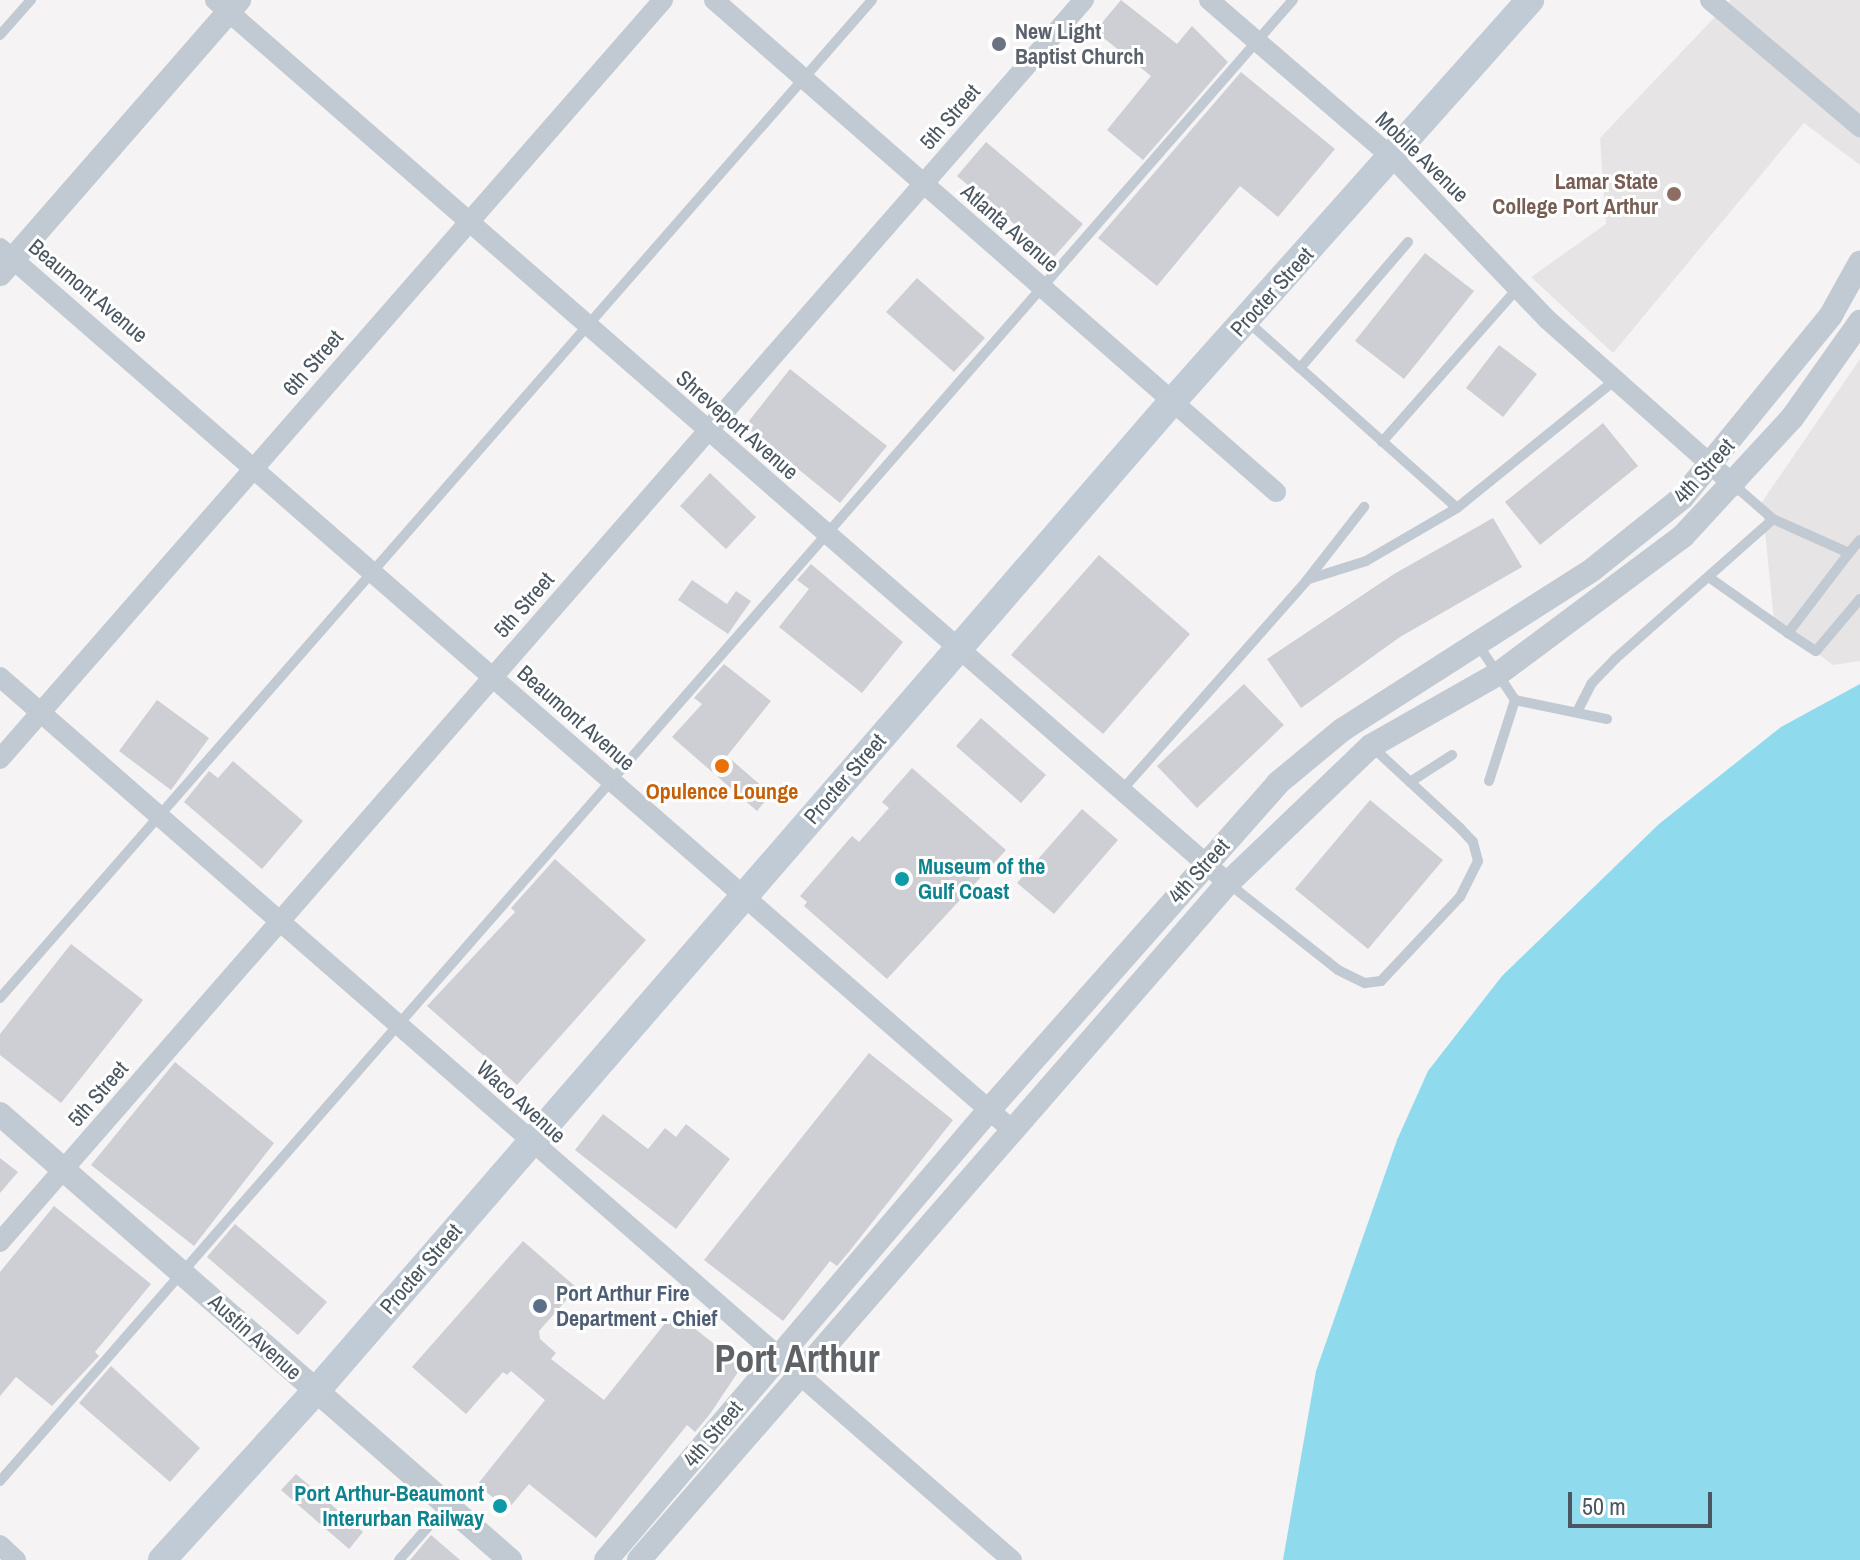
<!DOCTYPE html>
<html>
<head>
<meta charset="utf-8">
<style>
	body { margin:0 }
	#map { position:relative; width:1860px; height:1560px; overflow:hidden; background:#f5f3f3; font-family:"Archivo Narrow",sans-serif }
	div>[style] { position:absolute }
	.education>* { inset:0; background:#e6e4e5 }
	.water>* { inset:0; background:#90daee }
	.building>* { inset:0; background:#cdcfd5 }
	.service>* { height:10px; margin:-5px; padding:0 5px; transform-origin:5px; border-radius:5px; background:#c1cad2 }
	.minor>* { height:20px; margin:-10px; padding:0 10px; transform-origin:10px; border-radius:10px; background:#c1cad2 }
	.tertiary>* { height:24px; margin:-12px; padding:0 12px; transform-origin:12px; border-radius:12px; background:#c1cad2 }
	.secondary>* { height:28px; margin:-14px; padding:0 14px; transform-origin:14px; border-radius:14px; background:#c1cbd6 }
	.dots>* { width:22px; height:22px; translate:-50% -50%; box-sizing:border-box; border:4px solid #fff; border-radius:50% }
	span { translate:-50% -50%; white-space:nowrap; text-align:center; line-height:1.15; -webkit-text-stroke:6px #fff; paint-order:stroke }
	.worship-label { font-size:22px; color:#5b616d; font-weight:700 }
	.left { translate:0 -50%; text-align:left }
	.street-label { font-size:22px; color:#4a5661 }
	.education-label { font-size:22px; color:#785e54; font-weight:700 }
	.right { translate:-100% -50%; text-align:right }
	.food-label { font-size:22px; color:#c56008; font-weight:700 }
	.culture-label { font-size:22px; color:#0d838f; font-weight:700 }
	.service-label { font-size:22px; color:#4e5e75; font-weight:700 }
	.town-label { font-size:38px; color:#5f6368; font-weight:700 }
	.scale { position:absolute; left:1568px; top:1492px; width:144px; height:36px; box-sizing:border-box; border:4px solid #4a5661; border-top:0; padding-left:10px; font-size:24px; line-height:28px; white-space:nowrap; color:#4a5661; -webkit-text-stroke:6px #fff; paint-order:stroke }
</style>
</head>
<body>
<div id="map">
	<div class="education">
		<i style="clip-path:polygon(1731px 0,1860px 0,1860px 165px,1804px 123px,1613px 353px,1531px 277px,1606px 224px,1600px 138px)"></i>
		<i style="clip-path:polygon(1860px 359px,1860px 661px,1833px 665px,1774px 620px,1762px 502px)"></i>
	</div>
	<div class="water">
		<i style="clip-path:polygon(1860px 684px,1860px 1560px,1283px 1560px,1316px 1371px,1397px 1140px,1428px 1071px,1502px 976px,1659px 824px,1781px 727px)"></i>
	</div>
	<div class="building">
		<i style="clip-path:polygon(1121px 0,1177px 44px,1192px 26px,1228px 62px,1143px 160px,1107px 130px,1151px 76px,1095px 31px)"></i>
		<i style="clip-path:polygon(1241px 72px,1335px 149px,1278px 217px,1240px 186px,1157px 286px,1098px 238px)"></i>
		<i style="clip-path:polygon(986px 142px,1083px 224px,1054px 257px,957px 176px)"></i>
		<i style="clip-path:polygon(1425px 253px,1474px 291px,1404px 379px,1355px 341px)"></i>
		<i style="clip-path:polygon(917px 278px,985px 338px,954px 372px,886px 312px)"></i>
		<i style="clip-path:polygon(1499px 345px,1537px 374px,1503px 417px,1466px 388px)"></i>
		<i style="clip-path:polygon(790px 369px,887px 446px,840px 503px,745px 426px)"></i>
		<i style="clip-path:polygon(1603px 423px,1638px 466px,1540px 545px,1505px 502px)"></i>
		<i style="clip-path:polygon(710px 473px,756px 517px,726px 549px,680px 506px)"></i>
		<i style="clip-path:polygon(1493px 518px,1522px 567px,1400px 637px,1301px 708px,1267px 659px,1394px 574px)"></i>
		<i style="clip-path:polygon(1099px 555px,1190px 634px,1103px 734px,1011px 655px)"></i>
		<i style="clip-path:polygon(811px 564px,903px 642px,862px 693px,779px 627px,809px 589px,797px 580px)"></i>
		<i style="clip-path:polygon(692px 580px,727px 604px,736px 591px,751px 601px,728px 634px,678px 600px)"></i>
		<i style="clip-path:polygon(724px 664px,771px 701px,727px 756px,771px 794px,757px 811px,672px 737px,702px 704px,694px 698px)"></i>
		<i style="clip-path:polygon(1244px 684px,1284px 725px,1197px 808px,1157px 766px)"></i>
		<i style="clip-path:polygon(157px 700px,209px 738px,171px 790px,119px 751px)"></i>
		<i style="clip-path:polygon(981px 718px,1046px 775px,1021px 803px,956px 746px)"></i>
		<i style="clip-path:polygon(233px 761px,303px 821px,262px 869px,184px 802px,209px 771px,218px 778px)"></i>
		<i style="clip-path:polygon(912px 768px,1006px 850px,887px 979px,804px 906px,807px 902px,800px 896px,852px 836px,859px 842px,889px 808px,882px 802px)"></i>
		<i style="clip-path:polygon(1370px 800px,1443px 860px,1368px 949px,1295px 889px)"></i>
		<i style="clip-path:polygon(1082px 809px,1118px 840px,1054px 914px,1017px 883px)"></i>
		<i style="clip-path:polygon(555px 859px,646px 940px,517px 1085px,427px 1006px,515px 912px,511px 908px)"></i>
		<i style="clip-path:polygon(71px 944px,143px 1000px,61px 1103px,0 1055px,0 1034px)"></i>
		<i style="clip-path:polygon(869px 1053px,953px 1120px,848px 1253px,837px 1266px,830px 1261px,783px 1321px,704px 1260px)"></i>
		<i style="clip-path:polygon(175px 1062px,274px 1143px,194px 1246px,91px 1165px)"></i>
		<i style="clip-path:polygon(603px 1114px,648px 1149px,665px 1128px,676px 1137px,686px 1124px,730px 1159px,676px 1229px,575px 1150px)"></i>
		<i style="clip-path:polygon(0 1158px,18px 1172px,0 1193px)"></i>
		<i style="clip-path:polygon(54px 1206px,151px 1284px,95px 1352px,99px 1356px,52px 1406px,16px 1377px,0 1396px,0 1272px)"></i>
		<i style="clip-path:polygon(235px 1224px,327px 1302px,298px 1335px,207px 1257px)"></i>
		<i style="clip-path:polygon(523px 1241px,577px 1288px,539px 1331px,540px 1339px,556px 1353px,551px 1359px,604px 1400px,674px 1312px,742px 1366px,710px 1414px,695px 1432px,687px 1425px,596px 1538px,529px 1484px,508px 1509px,477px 1485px,545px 1400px,511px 1371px,507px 1375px,503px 1372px,466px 1414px,412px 1367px)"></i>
		<i style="clip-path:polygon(111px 1366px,200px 1448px,170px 1482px,79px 1403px)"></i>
		<i style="clip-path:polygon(296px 1474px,363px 1532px,349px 1549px,281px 1490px)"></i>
		<i style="clip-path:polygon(431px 1535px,460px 1560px,410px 1560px)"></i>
	</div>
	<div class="service">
		<i style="left:0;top:35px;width:47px;rotate:-48.5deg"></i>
		<i style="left:1247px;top:321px;width:71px;rotate:41.6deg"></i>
		<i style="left:1300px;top:368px;width:166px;rotate:-49.4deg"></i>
		<i style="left:1300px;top:368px;width:210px;rotate:41.7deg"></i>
		<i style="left:1457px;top:508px;width:203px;rotate:-39deg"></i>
		<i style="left:1382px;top:442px;width:205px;rotate:-48.6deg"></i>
		<i style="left:1735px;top:486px;width:50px;rotate:41deg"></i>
		<i style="left:1849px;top:553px;width:17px;rotate:-50deg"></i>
		<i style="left:1309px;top:579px;width:60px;rotate:-17.5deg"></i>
		<i style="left:1366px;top:561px;width:105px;rotate:-30.2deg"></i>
		<i style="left:1788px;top:633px;width:33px;rotate:33deg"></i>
		<i style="left:1816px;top:651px;width:68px;rotate:-49.8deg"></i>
		<i style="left:1479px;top:646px;width:65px;rotate:56.3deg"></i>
		<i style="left:1515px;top:700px;width:85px;rotate:107.8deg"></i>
		<i style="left:1515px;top:700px;width:94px;rotate:11.7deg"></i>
		<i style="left:1577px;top:712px;width:31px;rotate:-63deg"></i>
		<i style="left:1591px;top:684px;width:35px;rotate:-46deg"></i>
		<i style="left:1615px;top:659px;width:211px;rotate:-41.5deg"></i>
		<i style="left:1773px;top:519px;width:83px;rotate:24.1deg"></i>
		<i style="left:1849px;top:553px;width:101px;rotate:127.3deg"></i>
		<i style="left:1788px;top:633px;width:95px;rotate:-144.8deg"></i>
		<i style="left:1410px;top:782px;width:50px;rotate:-32.7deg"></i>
		<i style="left:1123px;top:789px;width:278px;rotate:-48.6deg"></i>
		<i style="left:1307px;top:580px;width:93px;rotate:-52deg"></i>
		<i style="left:1228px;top:883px;width:140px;rotate:38.3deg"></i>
		<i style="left:1338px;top:970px;width:30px;rotate:26deg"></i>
		<i style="left:1365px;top:983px;width:16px;rotate:-7deg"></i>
		<i style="left:1381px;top:981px;width:115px;rotate:-46.8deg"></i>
		<i style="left:1460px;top:897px;width:40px;rotate:-63.4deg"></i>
		<i style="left:1478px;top:861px;width:20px;rotate:-105deg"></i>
		<i style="left:1473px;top:842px;width:19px;rotate:-133deg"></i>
		<i style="left:1460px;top:828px;width:121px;rotate:-137.3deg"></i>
		<i style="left:0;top:998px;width:1325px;rotate:-48.85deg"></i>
		<i style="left:0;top:1481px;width:1966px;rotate:-48.88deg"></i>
		<i style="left:399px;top:1560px;width:73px;rotate:-48.9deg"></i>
	</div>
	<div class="minor">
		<i style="left:215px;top:0;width:1344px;rotate:41.08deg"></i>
		<i style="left:714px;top:0;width:747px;rotate:41.2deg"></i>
		<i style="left:1209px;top:0;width:243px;rotate:40.7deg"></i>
		<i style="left:1393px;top:158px;width:224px;rotate:46.3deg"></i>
		<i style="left:1548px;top:320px;width:250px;rotate:41.6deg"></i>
		<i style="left:1710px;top:0;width:197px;rotate:40.3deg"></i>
		<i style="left:0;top:248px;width:1342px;rotate:41.07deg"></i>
		<i style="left:0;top:677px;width:1343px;rotate:41.11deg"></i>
		<i style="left:0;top:759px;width:1008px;rotate:-48.86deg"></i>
		<i style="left:0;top:1242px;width:1649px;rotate:-48.89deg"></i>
		<i style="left:0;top:1545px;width:22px;rotate:43deg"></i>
	</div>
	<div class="tertiary">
		<i style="left:0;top:274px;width:364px;rotate:-48.9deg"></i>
		<i style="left:0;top:1114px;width:678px;rotate:41.17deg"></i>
		<i style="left:606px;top:1560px;width:591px;rotate:-49.6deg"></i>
		<i style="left:989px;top:1110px;width:436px;rotate:-48.5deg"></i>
		<i style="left:1278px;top:783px;width:83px;rotate:-39.6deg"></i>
		<i style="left:1342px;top:730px;width:297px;rotate:-32.6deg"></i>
		<i style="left:1592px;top:570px;width:115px;rotate:-38.7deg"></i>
		<i style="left:1682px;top:498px;width:236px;rotate:-50.8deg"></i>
		<i style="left:1831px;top:315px;width:60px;rotate:-60.9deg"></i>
		<i style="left:639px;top:1560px;width:897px;rotate:-48.98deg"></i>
		<i style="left:1228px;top:883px;width:198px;rotate:-43.8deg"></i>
		<i style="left:1371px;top:746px;width:146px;rotate:-29.6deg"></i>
		<i style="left:1498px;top:674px;width:231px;rotate:-36.7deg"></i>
		<i style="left:1683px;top:536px;width:161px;rotate:-47.3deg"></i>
		<i style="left:1792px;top:418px;width:118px;rotate:-54.7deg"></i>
	</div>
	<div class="secondary">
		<i style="left:162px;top:1560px;width:229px;rotate:-47.7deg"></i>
		<i style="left:316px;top:1391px;width:1307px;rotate:-49.13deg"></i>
		<i style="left:1171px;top:403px;width:540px;rotate:-48.3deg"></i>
	</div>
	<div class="dots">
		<i style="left:999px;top:44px;background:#6b7280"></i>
		<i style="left:1674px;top:194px;background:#8d6e63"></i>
		<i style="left:722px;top:766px;background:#e8710a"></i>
		<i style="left:902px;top:879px;background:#0f9aa8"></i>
		<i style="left:540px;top:1306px;background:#5c6f8a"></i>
		<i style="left:500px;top:1506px;background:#0f9aa8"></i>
	</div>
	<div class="worship-label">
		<span class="left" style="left:1015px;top:44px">New Light<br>Baptist Church</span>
	</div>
	<div class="street-label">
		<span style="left:950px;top:117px;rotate:-49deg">5th Street</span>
		<span style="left:1422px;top:157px;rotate:44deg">Mobile Avenue</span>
		<span style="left:1010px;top:228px;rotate:41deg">Atlanta Avenue</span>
		<span style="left:88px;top:291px;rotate:40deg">Beaumont Avenue</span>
		<span style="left:1272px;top:292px;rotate:-48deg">Procter Street</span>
		<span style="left:313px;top:363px;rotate:-49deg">6th Street</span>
		<span style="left:737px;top:425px;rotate:41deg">Shreveport Avenue</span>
		<span style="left:1704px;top:471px;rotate:-48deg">4th Street</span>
		<span style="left:524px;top:605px;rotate:-49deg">5th Street</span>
		<span style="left:576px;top:718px;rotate:41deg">Beaumont Avenue</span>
		<span style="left:845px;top:779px;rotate:-49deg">Procter Street</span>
		<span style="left:1199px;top:871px;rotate:-48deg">4th Street</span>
		<span style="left:98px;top:1094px;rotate:-49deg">5th Street</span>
		<span style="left:521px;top:1102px;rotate:42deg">Waco Avenue</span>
		<span style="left:421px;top:1269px;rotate:-49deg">Procter Street</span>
		<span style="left:255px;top:1337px;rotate:42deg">Austin Avenue</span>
		<span style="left:713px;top:1434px;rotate:-50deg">4th Street</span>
	</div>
	<div class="education-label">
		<span class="right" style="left:1658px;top:194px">Lamar State<br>College Port Arthur</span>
	</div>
	<div class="food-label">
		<span style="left:722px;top:792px">Opulence Lounge</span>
	</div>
	<div class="culture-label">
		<span class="left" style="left:918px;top:879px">Museum of the<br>Gulf Coast</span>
		<span class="right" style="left:484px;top:1506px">Port Arthur-Beaumont<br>Interurban Railway</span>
	</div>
	<div class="service-label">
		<span class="left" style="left:556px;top:1306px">Port Arthur Fire<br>Department - Chief</span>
	</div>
	<div class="town-label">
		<span style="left:797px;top:1359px">Port Arthur</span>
	</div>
	<div class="scale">50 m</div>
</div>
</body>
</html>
